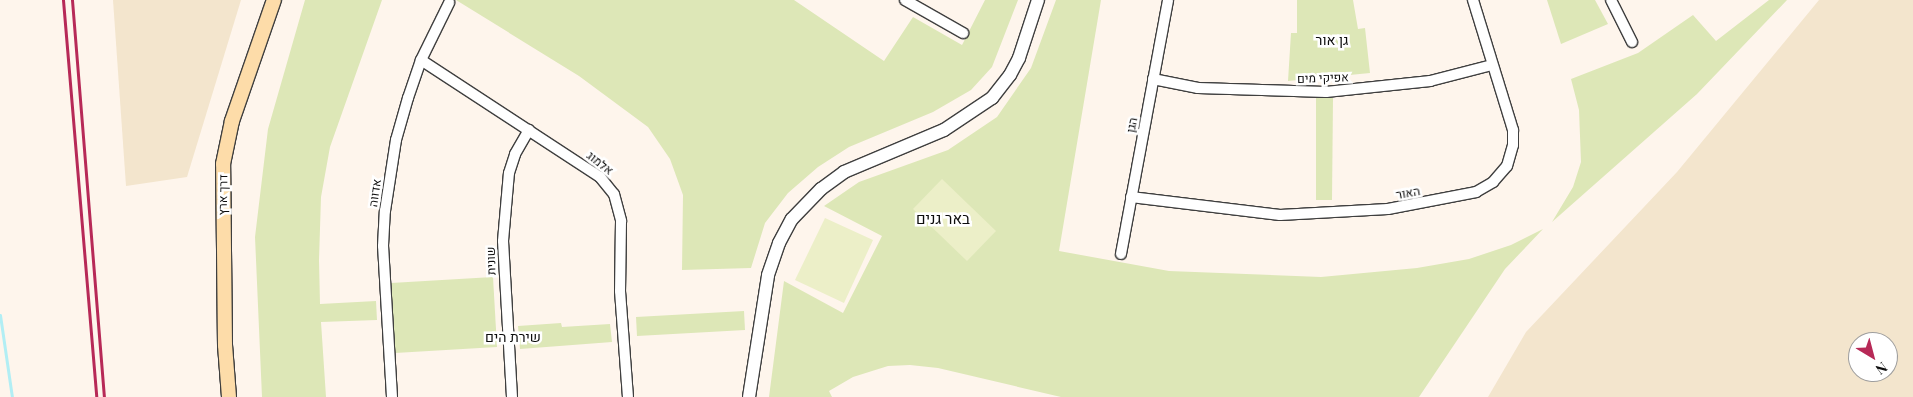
<!DOCTYPE html>
<html>
<head>
<meta charset="utf-8">
<style>
	body { margin:0 }
	#map { position:relative; width:1913px; height:397px; overflow:hidden; background:#fef5ec; font-family:"Playfair Display",Heebo,serif }
	div>[style] { position:absolute }
	.farmland>* { inset:0; background:#f3e5cd }
	.green>* { inset:0; background:#dde7b7 }
	.pitch>* { inset:0; background:#ecefc8 }
	.stream>* { height:3px; margin:-1.5px; padding:0 1.5px; transform-origin:1.5px; border-radius:1.5px; background:#b2eef4 }
	.roads { filter:drop-shadow(1px 0 #3f3f3f) drop-shadow(-1px 0 #3f3f3f) drop-shadow(0 1px #3f3f3f) drop-shadow(0 -1px #3f3f3f) }
	.minor>* { height:10px; margin:-5px; padding:0 5px; transform-origin:5px; border-radius:5px; background:#fff }
	.tertiary>* { height:12px; margin:-6px; padding:0 6px; transform-origin:6px; border-radius:6px; background:#fff }
	.secondary>* { height:14px; margin:-7px; padding:0 7px; transform-origin:7px; border-radius:7px; background:#fddca9 }
	.rail>* { height:3px; margin:-1.5px; padding:0 1.5px; transform-origin:1.5px; border-radius:1.5px; background:#b72957 }
	span { translate:-50% -50%; white-space:nowrap; text-align:center; line-height:1.15; -webkit-text-stroke:5px #fff; paint-order:stroke }
	.street-label { font-size:12px; color:#0c0c0c }
	.neighbourhood-label { font-size:14px; color:#0c0c0c }
	.quarter-label { font-size:15px; color:#0c0c0c }
	.north { position:absolute; left:1848px; top:332px; width:50px; height:50px; box-sizing:border-box; background:#fff; border:1px solid #9e9e9e; border-radius:50%; rotate:143deg; font-size:14px; font-weight:700; line-height:20px; text-align:center; color:#0c0c0c }
	.north::after { content:''; display:block; margin:auto; width:18px; height:22px; background:#b72957; clip-path:polygon(50% 0,100% 100%,50% 72%,0 100%) }
</style>
</head>
<body>
<div id="map">
	<div class="farmland">
		<i style="clip-path:polygon(113px 0,241px 0,187px 177px,126px 186px)"></i>
		<i style="clip-path:polygon(evenodd,1819px 0,1913px 0,1913px 397px,1488px 397px,1526px 332px,1677px 172px,1819px 0,1858px 342px,1888px 342px,1888px 372px,1858px 372px,1858px 342px)"></i>
	</div>
	<div class="green">
		<i style="clip-path:polygon(305px 0,382px 0,330px 147px,321px 197px,319px 260px,320px 304px,376px 301px,377px 320px,321px 322px,326px 397px,262px 397px,255px 237px,268px 129px)"></i>
		<i style="clip-path:polygon(456px 0,794px 0,884px 61px,913px 17px,962px 45px,985px 0,1018px 0,992px 67px,971px 90px,933px 112px,849px 147px,818px 167px,788px 193px,765px 223px,751px 268px,682px 270px,683px 195px,670px 159px,648px 127px,579px 76px)"></i>
		<i style="clip-path:polygon(1056px 0,1101px 0,1059px 251px,1169px 271px,1321px 277px,1417px 268px,1469px 259px,1511px 245px,1543px 229px,1505px 269px,1419px 397px,1061px 397px,938px 368px,910px 365px,888px 366px,853px 377px,829px 391px,832px 397px,769px 397px,784px 281px,843px 313px,882px 236px,824px 206px,859px 182px,948px 150px,997px 117px,1031px 68px)"></i>
		<i style="clip-path:polygon(1297px 0,1353px 0,1358px 29px,1365px 28px,1370px 73px,1288px 81px,1291px 33px,1297px 33px)"></i>
		<i style="clip-path:polygon(1547px 0,1595px 0,1608px 24px,1561px 44px)"></i>
		<i style="clip-path:polygon(1769px 0,1787px 0,1697px 94px,1552px 222px,1573px 187px,1581px 162px,1579px 110px,1571px 79px,1638px 53px,1693px 15px,1716px 41px)"></i>
		<i style="clip-path:polygon(1316px 98px,1333px 98px,1332px 200px,1316px 200px)"></i>
		<i style="clip-path:polygon(493px 277px,497px 347px,395px 353px,391px 283px)"></i>
		<i style="clip-path:polygon(744px 311px,745px 330px,637px 336px,636px 317px)"></i>
		<i style="clip-path:polygon(561px 323px,562px 327px,610px 324px,612px 342px,520px 349px,518px 326px)"></i>
	</div>
	<div class="pitch">
		<i style="clip-path:polygon(942px 179px,996px 231px,967px 261px,913px 209px)"></i>
		<i style="clip-path:polygon(825px 218px,873px 240px,844px 303px,795px 280px)"></i>
	</div>
	<div class="stream">
		<i style="left:0;top:315px;width:83px;rotate:81.7deg"></i>
	</div>
	<div class="roads">
		<div class="minor">
			<i style="left:905px;top:0;width:67px;rotate:29.6deg"></i>
			<i style="left:1611px;top:0;width:47px;rotate:63.4deg"></i>
			<i style="left:421px;top:60px;width:214px;rotate:33.2deg"></i>
			<i style="left:600px;top:177px;width:22px;rotate:51deg"></i>
			<i style="left:614px;top:194px;width:28px;rotate:75deg"></i>
			<i style="left:621px;top:221px;width:70px;rotate:90.8deg"></i>
			<i style="left:620px;top:291px;width:106px;rotate:85.7deg"></i>
			<i style="left:1153px;top:79px;width:46px;rotate:11.3deg"></i>
			<i style="left:1198px;top:88px;width:128px;rotate:1.8deg"></i>
			<i style="left:1326px;top:92px;width:105px;rotate:-6deg"></i>
			<i style="left:1430px;top:81px;width:64px;rotate:-14.5deg"></i>
			<i style="left:1131px;top:197px;width:150px;rotate:6.9deg"></i>
			<i style="left:1280px;top:215px;width:108px;rotate:-3.2deg"></i>
			<i style="left:1388px;top:209px;width:90px;rotate:-10.9deg"></i>
			<i style="left:1476px;top:192px;width:20px;rotate:-30deg"></i>
			<i style="left:1493px;top:182px;width:21px;rotate:-49deg"></i>
			<i style="left:1507px;top:166px;width:22px;rotate:-74deg"></i>
			<i style="left:1513px;top:145px;width:15px;rotate:-90deg"></i>
			<i style="left:1513px;top:130px;width:136px;rotate:-107.1deg"></i>
			<i style="left:1121px;top:254px;width:258px;rotate:-79.5deg"></i>
			<i style="left:392px;top:397px;width:151px;rotate:-93.4deg"></i>
			<i style="left:383px;top:246px;width:35px;rotate:-87deg"></i>
			<i style="left:385px;top:211px;width:72px;rotate:-81.2deg"></i>
			<i style="left:396px;top:140px;width:44px;rotate:-74.1deg"></i>
			<i style="left:408px;top:98px;width:40px;rotate:-71.1deg"></i>
			<i style="left:421px;top:60px;width:64px;rotate:-63.8deg"></i>
			<i style="left:512px;top:397px;width:156px;rotate:-93.3deg"></i>
			<i style="left:503px;top:241px;width:68px;rotate:-85deg"></i>
			<i style="left:509px;top:173px;width:20px;rotate:-72deg"></i>
			<i style="left:515px;top:154px;width:28px;rotate:-60deg"></i>
		</div>
		<div class="tertiary">
			<i style="left:749px;top:397px;width:123px;rotate:-81.1deg"></i>
			<i style="left:768px;top:275px;width:34px;rotate:-71deg"></i>
			<i style="left:779px;top:243px;width:27px;rotate:-62deg"></i>
			<i style="left:792px;top:219px;width:42px;rotate:-46deg"></i>
			<i style="left:821px;top:189px;width:29px;rotate:-36deg"></i>
			<i style="left:844px;top:172px;width:108px;rotate:-22.8deg"></i>
			<i style="left:944px;top:130px;width:58px;rotate:-33.7deg"></i>
			<i style="left:992px;top:98px;width:29px;rotate:-52deg"></i>
			<i style="left:1010px;top:75px;width:19px;rotate:-62deg"></i>
			<i style="left:1019px;top:58px;width:61px;rotate:-71.9deg"></i>
		</div>
		<div class="secondary">
			<i style="left:229px;top:397px;width:52px;rotate:-94.4deg"></i>
			<i style="left:225px;top:345px;width:181px;rotate:-90.6deg"></i>
			<i style="left:223px;top:164px;width:44px;rotate:-78.2deg"></i>
			<i style="left:232px;top:121px;width:128px;rotate:-70.9deg"></i>
		</div>
	</div>
	<div class="rail">
		<i style="left:63px;top:0;width:398px;rotate:85.2deg"></i>
		<i style="left:72px;top:0;width:398px;rotate:85.4deg"></i>
	</div>
	<div class="street-label">
		<span style="left:1323px;top:78px;rotate:-2deg">אפיקי מים</span>
		<span style="left:1132px;top:125px;rotate:-79deg">הגן</span>
		<span style="left:600px;top:163px;rotate:38deg">אלמוג</span>
		<span style="left:375px;top:193px;rotate:-82deg">אדווה</span>
		<span style="left:1408px;top:193px;rotate:-10deg">האור</span>
		<span style="left:223px;top:195px;rotate:-89deg">דרך ארץ</span>
		<span style="left:491px;top:261px;rotate:-92deg">שונית</span>
	</div>
	<div class="neighbourhood-label">
		<span style="left:1332px;top:40px">גן אור</span>
		<span style="left:513px;top:337px">שירת הים</span>
	</div>
	<div class="quarter-label">
		<span style="left:943px;top:219px">באר גנים</span>
	</div>
	<div class="north">N</div>
</div>
</body>
</html>
